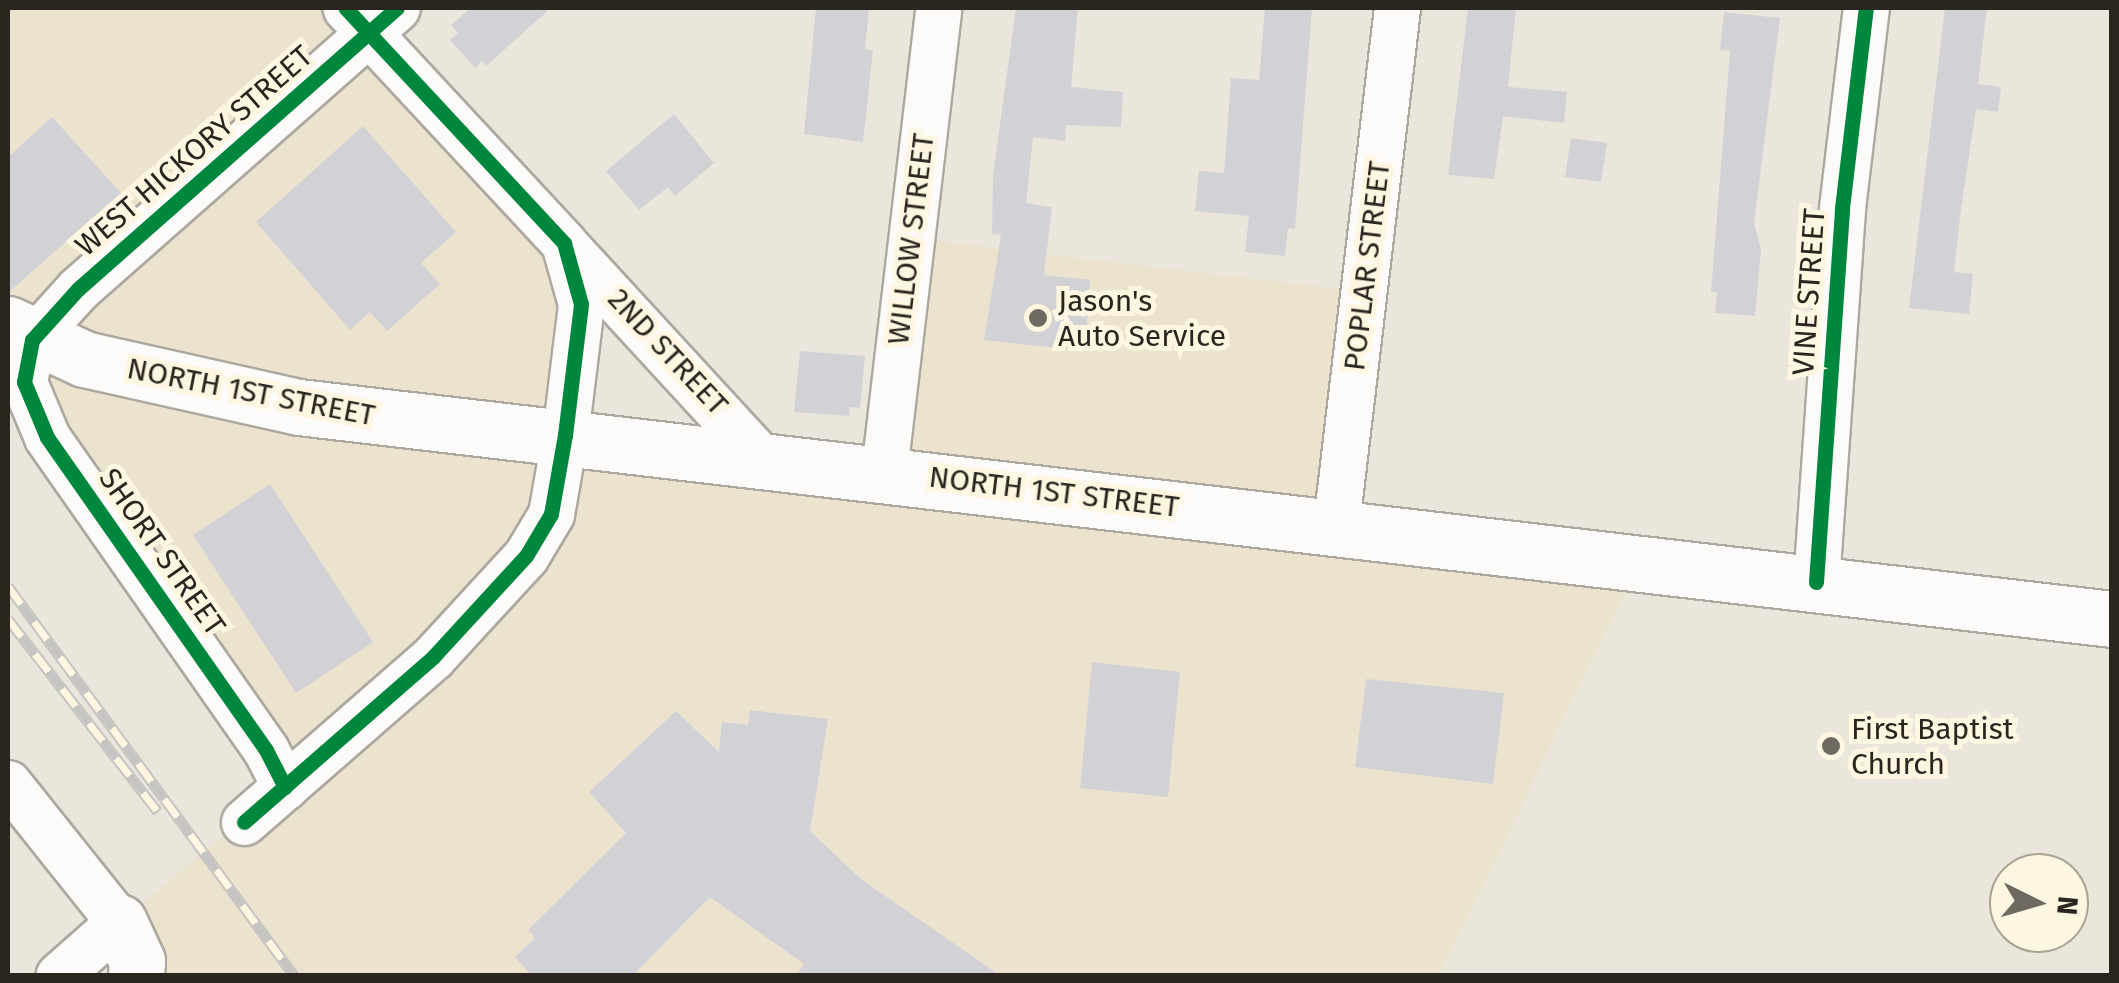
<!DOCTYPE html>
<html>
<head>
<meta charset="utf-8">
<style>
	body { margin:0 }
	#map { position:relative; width:2119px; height:983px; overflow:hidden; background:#ebe6db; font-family:"Fira Sans",sans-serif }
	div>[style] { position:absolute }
	.built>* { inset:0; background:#ece3cf }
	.building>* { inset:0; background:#d2d2d6 }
	.roads { filter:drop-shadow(2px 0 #aca89f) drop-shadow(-2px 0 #aca89f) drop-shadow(0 2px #aca89f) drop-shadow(0 -2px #aca89f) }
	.minor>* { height:45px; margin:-22.5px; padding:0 22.5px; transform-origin:22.5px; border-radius:22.5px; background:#fcfbfa }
	.major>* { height:55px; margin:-27.5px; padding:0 27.5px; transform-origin:27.5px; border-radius:27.5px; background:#fcfbfa }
	.rail>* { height:11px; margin-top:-5.5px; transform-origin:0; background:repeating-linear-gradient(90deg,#fff6e2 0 22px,#c6c4c2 0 44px); box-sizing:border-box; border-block:2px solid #c6c4c2 }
	.cycleway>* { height:15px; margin:-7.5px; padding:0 7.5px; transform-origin:7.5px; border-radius:7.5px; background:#00873e }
	.dots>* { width:28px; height:28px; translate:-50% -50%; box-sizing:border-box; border:5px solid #fff6e2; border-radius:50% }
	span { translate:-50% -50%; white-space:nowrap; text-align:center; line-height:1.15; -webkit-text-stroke:10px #fff6e2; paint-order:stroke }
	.street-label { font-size:30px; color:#2a261f }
	.poi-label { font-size:30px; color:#2a261f }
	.left { translate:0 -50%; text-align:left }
	.frame { position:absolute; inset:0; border:10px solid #2a261f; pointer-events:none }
	.north { position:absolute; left:1989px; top:853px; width:100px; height:100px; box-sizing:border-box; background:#fff6e2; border:2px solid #aaa394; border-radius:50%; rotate:95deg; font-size:28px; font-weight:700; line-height:40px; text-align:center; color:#2a261f }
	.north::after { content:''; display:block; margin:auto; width:35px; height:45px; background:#6e6961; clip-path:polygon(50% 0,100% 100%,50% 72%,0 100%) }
</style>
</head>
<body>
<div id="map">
	<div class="built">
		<i style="clip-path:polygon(8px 8px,399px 8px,371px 33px,564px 243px,565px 434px,884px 471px,911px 238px,1364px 292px,1336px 524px,1640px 561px,1440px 975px,136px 975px,119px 922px,285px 786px,117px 534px,8px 325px)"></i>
	</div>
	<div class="building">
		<i style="clip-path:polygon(471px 8px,551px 8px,486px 66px,482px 61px,475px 68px,450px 40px,458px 33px,451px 25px)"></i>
		<i style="clip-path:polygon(816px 8px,869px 9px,865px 49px,873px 50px,863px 142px,804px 134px)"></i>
		<i style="clip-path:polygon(1016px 8px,1078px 8px,1071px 87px,1123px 92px,1121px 127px,1066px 125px,1065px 141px,1033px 137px,1026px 203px,1052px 207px,1044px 275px,1090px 280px,1085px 351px,984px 340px,1001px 235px,992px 234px,993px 175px)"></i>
		<i style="clip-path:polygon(1265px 8px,1312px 8px,1295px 229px,1288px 228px,1285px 256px,1245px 252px,1249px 216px,1195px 211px,1199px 171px,1224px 173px,1231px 78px,1259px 80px)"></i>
		<i style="clip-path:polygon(1468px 8px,1516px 8px,1508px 87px,1567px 92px,1564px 123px,1503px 116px,1494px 179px,1448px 175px)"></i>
		<i style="clip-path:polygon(1945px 8px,1987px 8px,1978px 84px,2001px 87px,1998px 112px,1976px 109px,1961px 209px,1954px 272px,1973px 274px,1969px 314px,1909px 308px)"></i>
		<i style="clip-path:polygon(1724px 12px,1780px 18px,1754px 223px,1761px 250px,1755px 316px,1715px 313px,1717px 292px,1711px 292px,1730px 51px,1720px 50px)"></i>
		<i style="clip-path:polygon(674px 114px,714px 163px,675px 196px,668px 187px,639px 210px,606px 171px)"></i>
		<i style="clip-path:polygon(52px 117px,121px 193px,8px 293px,8px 157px)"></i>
		<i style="clip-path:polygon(363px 126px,456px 232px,421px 263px,440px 284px,387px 331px,370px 312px,350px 330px,256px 222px)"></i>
		<i style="clip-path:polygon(1571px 138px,1607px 143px,1601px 182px,1565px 177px)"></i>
		<i style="clip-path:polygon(800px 351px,865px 356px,860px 408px,850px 407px,849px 416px,794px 412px)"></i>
		<i style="clip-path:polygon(270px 484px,373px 642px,296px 693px,193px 535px)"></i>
		<i style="clip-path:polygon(1092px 662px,1180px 672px,1168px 797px,1080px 788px)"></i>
		<i style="clip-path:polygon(1366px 679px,1504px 693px,1493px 784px,1355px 767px)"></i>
		<i style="clip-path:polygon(750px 710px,828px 719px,810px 831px,862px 880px,1001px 976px,796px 976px,804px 964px,710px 897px,632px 976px,532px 976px,515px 957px,535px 938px,528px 930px,626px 833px,589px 792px,676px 711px,719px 752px,722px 722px,748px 725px)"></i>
	</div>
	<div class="roads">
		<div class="minor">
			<i style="left:569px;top:249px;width:292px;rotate:47.4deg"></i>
			<i style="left:884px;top:471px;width:466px;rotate:-83.3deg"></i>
			<i style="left:1336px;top:524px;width:520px;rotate:-83.26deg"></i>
			<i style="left:1816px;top:582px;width:375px;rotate:-86deg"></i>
			<i style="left:1842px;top:208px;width:201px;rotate:-83.2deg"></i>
			<i style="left:8px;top:783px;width:178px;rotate:51.4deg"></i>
			<i style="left:119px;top:922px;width:81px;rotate:138.5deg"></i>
			<i style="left:285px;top:787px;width:42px;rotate:-117.2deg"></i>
			<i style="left:266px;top:750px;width:382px;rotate:-125deg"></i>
			<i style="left:47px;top:437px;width:60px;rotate:-112.7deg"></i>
			<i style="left:24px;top:382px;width:43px;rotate:-79.2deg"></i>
			<i style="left:32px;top:340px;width:69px;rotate:-48deg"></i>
			<i style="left:78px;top:289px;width:425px;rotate:-41.4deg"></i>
			<i style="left:244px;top:822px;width:251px;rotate:-41.1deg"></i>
			<i style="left:433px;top:657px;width:137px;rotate:-47.4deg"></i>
			<i style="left:526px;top:556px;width:49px;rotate:-59.2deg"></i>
			<i style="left:551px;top:514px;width:80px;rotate:-80deg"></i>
			<i style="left:565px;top:435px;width:132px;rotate:-83deg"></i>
			<i style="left:581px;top:304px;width:63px;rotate:-105.6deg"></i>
			<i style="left:564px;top:243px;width:321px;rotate:-132.9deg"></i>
		</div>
		<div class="major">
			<i style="left:8px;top:324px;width:84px;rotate:24.7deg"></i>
			<i style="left:84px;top:359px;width:220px;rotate:12.6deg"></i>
			<i style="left:299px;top:407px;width:1825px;rotate:6.67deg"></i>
			<i style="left:119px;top:922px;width:43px;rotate:65.2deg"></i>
			<i style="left:137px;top:961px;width:15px;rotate:94deg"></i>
		</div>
	</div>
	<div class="rail">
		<i style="left:8px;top:586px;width:484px;rotate:53.7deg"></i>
		<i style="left:8px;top:619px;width:244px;rotate:52.1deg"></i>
	</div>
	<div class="cycleway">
		<i style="left:1816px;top:582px;width:375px;rotate:-86deg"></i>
		<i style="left:1842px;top:208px;width:201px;rotate:-83.2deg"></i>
		<i style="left:285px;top:787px;width:42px;rotate:-117.2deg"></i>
		<i style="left:266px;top:750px;width:382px;rotate:-125deg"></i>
		<i style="left:47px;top:437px;width:60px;rotate:-112.7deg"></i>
		<i style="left:24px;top:382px;width:43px;rotate:-79.2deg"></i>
		<i style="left:32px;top:340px;width:69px;rotate:-48deg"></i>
		<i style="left:78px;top:289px;width:425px;rotate:-41.4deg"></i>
		<i style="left:244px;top:822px;width:251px;rotate:-41.1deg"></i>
		<i style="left:433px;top:657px;width:137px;rotate:-47.4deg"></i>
		<i style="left:526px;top:556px;width:49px;rotate:-59.2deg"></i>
		<i style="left:551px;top:514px;width:80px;rotate:-80deg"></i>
		<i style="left:565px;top:435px;width:132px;rotate:-83deg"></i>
		<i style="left:581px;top:304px;width:63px;rotate:-105.6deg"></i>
		<i style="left:564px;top:243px;width:321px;rotate:-132.9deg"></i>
	</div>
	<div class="dots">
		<i style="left:1038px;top:318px;background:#6e6961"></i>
		<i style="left:1831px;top:746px;background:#6e6961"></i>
	</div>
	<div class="street-label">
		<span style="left:194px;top:151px;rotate:-41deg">WEST HICKORY STREET</span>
		<span style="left:911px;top:239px;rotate:-83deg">WILLOW STREET</span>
		<span style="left:1367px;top:266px;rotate:-83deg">POPLAR STREET</span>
		<span style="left:1809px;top:292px;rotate:-86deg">VINE STREET</span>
		<span style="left:668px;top:352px;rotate:47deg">2ND STREET</span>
		<span style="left:251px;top:392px;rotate:11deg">NORTH 1ST STREET</span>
		<span style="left:1054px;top:492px;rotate:7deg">NORTH 1ST STREET</span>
		<span style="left:162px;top:552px;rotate:55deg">SHORT STREET</span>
	</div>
	<div class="poi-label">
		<span class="left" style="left:1058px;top:318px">Jason's<br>Auto Service</span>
		<span class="left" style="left:1851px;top:746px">First Baptist<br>Church</span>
	</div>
	<div class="frame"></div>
	<div class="north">N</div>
</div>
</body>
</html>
